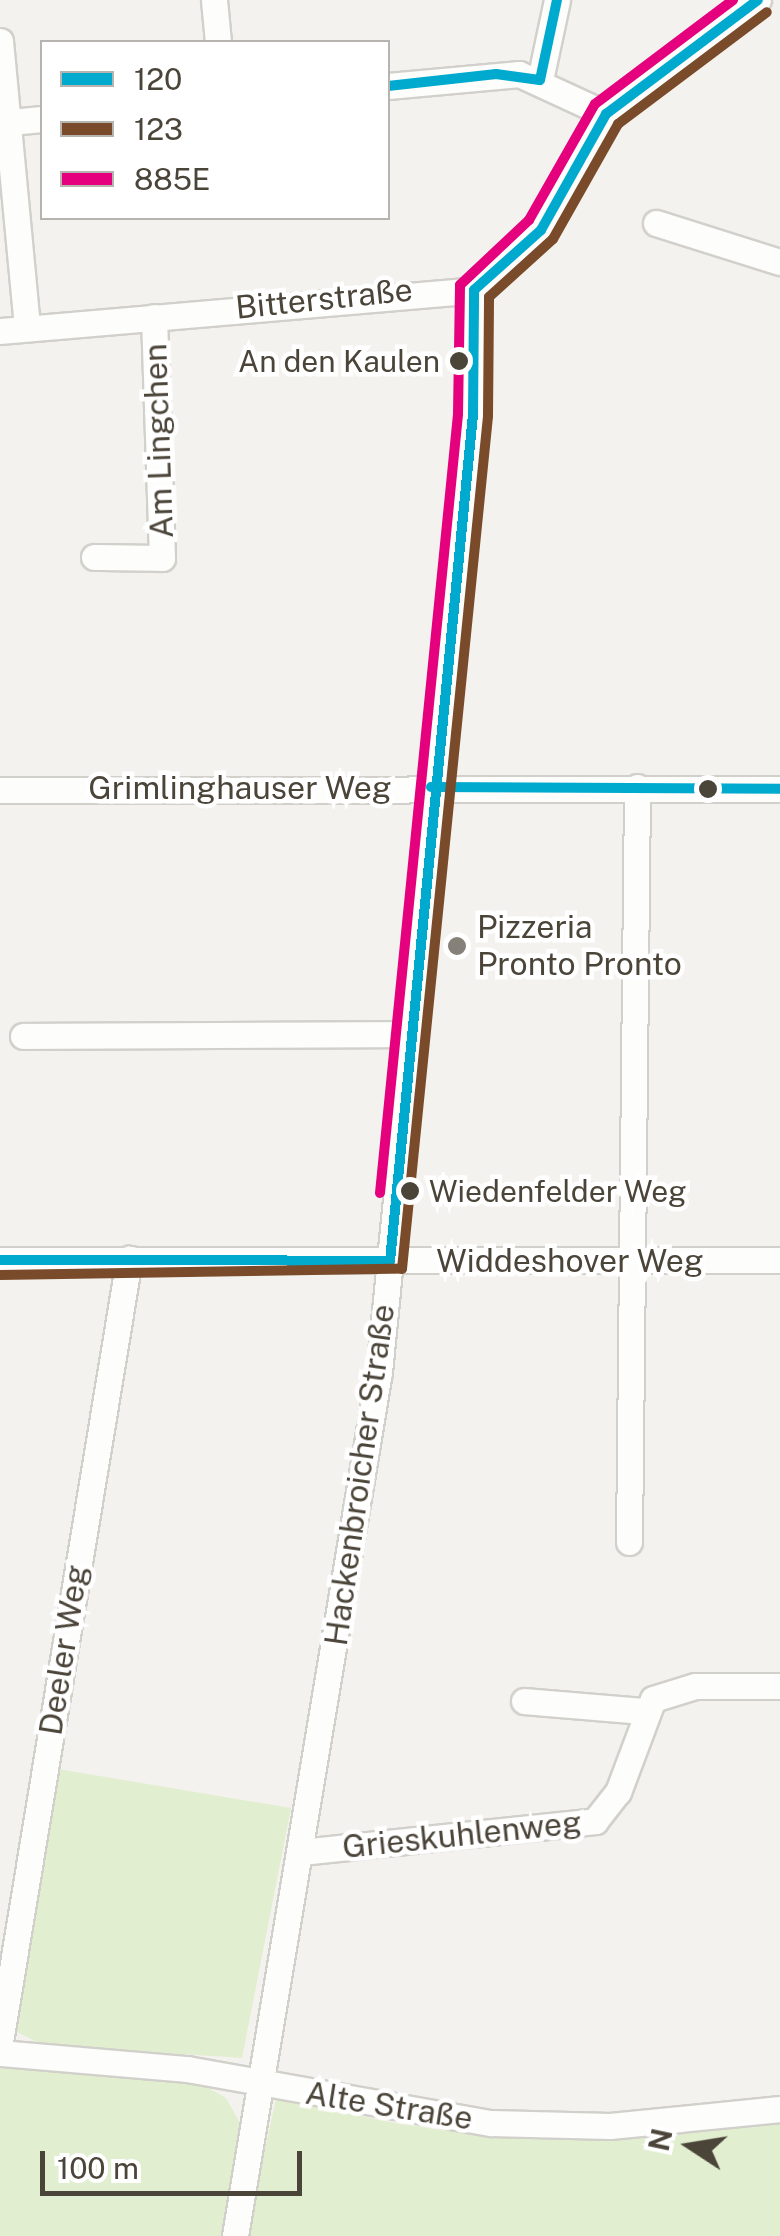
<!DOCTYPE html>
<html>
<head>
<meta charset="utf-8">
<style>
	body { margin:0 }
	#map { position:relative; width:780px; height:2236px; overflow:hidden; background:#f4f2ee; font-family:"Public Sans",sans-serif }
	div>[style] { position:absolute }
	.green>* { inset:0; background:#e1eecf }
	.roads { filter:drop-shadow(2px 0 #d2d0cb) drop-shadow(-2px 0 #d2d0cb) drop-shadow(0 2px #d2d0cb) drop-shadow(0 -2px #d2d0cb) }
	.minor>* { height:25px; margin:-12.5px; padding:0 12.5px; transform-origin:12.5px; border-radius:12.5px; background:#fdfdfc }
	.bus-1>* { height:10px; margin:-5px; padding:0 5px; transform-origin:5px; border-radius:5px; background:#00a9ce }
	.bus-2>* { height:10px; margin:-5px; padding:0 5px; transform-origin:5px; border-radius:5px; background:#7a4b2a }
	.bus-3>* { height:10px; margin:-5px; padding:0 5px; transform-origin:5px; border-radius:5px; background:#e5007d }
	.dots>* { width:28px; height:28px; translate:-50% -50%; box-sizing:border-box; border:5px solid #fff; border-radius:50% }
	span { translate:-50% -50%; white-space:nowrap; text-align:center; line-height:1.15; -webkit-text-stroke:9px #fff; paint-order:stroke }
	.bus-label { font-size:30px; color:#4b4439 }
	.right { translate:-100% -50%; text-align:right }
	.left { translate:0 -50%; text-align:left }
	.street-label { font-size:32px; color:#4b4439 }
	.poi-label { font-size:32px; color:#4b4439 }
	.legend { position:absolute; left:40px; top:40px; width:350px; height:180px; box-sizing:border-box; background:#fff; border:2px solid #b7b4b0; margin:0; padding:12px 18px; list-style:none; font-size:30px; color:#4b4439 }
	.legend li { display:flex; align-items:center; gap:20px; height:50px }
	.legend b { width:50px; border:2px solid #b7b4b0 }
	.north { position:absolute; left:640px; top:2096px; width:100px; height:100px; -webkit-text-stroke:8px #fff; paint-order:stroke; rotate:282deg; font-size:28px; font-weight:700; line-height:40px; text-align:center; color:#4b4439 }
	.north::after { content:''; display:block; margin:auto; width:35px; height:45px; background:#4b4439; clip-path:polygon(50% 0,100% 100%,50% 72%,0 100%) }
	.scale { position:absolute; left:40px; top:2151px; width:262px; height:45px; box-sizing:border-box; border:5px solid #4b4439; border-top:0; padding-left:12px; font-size:30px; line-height:35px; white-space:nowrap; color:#4b4439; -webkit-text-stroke:8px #fff; paint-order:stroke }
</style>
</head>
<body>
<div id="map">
	<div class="green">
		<i style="clip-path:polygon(58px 1769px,291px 1808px,242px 2058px,43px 2045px,17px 2032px)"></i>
		<i style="clip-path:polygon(0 2062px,189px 2077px,226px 2098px,243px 2128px,223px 2236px,0 2236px)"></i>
		<i style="clip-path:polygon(276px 2099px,400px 2124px,562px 2138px,780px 2121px,780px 2236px,246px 2236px)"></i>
	</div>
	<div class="roads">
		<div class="minor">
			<i style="left:214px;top:0;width:42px;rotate:84.6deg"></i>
			<i style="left:0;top:41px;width:288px;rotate:84.6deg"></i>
			<i style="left:540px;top:80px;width:82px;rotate:-78deg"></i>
			<i style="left:388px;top:86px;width:132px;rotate:-5.2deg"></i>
			<i style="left:519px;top:74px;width:96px;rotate:24.7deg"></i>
			<i style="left:0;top:123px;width:42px;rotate:-5.4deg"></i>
			<i style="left:656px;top:223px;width:130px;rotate:17.5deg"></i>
			<i style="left:0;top:331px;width:476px;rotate:-4.9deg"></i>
			<i style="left:94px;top:557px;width:68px;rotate:0.8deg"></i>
			<i style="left:162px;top:558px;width:241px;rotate:-91.9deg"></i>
			<i style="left:0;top:790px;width:780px;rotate:-0.07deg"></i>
			<i style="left:23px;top:1036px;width:386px;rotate:-0.3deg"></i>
			<i style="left:0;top:1260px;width:780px"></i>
			<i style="left:629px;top:1542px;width:755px;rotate:-89.39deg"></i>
			<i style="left:524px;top:1701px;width:119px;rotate:4.8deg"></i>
			<i style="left:301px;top:1852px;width:296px;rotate:-6deg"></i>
			<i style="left:595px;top:1821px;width:37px;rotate:-52deg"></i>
			<i style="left:618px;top:1792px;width:99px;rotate:-69.4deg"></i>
			<i style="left:653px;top:1699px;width:44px;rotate:-17.2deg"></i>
			<i style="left:695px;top:1686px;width:85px"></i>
			<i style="left:0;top:2042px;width:794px;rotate:-80.64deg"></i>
			<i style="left:0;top:2053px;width:188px;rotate:4.9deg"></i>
			<i style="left:187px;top:2069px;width:309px;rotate:10.1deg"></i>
			<i style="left:491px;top:2123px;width:119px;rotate:1.4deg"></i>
			<i style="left:610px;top:2126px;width:171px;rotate:-5.7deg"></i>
			<i style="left:235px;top:2236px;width:876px;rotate:-80.54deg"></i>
			<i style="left:379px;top:1372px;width:962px;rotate:-84.39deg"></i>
			<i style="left:473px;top:415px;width:125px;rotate:-89.5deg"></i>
			<i style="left:474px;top:290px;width:90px;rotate:-41.8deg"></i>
			<i style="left:541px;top:230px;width:133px;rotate:-60.7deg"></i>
			<i style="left:606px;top:114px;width:190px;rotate:-36.9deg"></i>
		</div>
	</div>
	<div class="bus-1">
		<i style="left:388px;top:86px;width:109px;rotate:-6.3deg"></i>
		<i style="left:496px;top:74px;width:44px;rotate:7.8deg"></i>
		<i style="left:540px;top:80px;width:82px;rotate:-78deg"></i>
		<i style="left:431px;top:787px;width:349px;rotate:0.3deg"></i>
		<i style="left:0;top:1260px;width:390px;rotate:0.1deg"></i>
		<i style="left:390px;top:1261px;width:850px;rotate:-84.4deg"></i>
		<i style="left:473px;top:415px;width:125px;rotate:-89.5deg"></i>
		<i style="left:474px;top:290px;width:90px;rotate:-41.8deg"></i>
		<i style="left:541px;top:230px;width:133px;rotate:-60.7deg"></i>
		<i style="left:606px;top:114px;width:190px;rotate:-36.9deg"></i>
	</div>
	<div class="bus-2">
		<i style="left:0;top:1275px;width:402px;rotate:-0.9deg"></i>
		<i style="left:402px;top:1269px;width:857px;rotate:-84.24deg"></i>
		<i style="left:488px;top:416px;width:119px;rotate:-89.5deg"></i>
		<i style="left:489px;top:297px;width:86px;rotate:-42.2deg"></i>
		<i style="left:553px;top:239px;width:132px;rotate:-60.5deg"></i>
		<i style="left:618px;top:124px;width:186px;rotate:-36.9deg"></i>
	</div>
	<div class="bus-3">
		<i style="left:380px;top:1193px;width:783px;rotate:-84.28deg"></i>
		<i style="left:458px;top:414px;width:129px;rotate:-89.1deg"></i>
		<i style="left:460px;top:285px;width:95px;rotate:-43.3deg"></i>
		<i style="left:529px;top:220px;width:133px;rotate:-60.4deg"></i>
		<i style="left:595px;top:104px;width:173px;rotate:-37deg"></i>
	</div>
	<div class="dots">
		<i style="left:459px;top:361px;background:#4b4439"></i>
		<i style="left:708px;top:789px;background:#4b4439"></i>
		<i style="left:457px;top:946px;background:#868178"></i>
		<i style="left:410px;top:1191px;background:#4b4439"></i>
	</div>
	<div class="bus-label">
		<span class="right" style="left:440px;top:361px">An den Kaulen</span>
		<span class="left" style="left:429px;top:1191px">Wiedenfelder Weg</span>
	</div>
	<div class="street-label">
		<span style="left:324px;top:299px;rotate:-6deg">Bitterstraße</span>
		<span style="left:159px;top:441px;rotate:-92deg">Am Lingchen</span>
		<span style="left:240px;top:788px">Grimlinghauser Weg</span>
		<span style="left:570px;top:1261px">Widdeshover Weg</span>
		<span style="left:360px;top:1475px;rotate:-82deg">Hackenbroicher Straße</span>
		<span style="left:64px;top:1650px;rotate:-81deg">Deeler Weg</span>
		<span style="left:462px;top:1835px;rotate:-6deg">Grieskuhlenweg</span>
		<span style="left:389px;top:2106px;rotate:9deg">Alte Straße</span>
	</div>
	<div class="poi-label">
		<span class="left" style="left:477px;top:946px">Pizzeria<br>Pronto Pronto</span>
	</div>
	<ul class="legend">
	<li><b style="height:12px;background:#00a9ce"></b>120</li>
	<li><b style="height:12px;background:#7a4b2a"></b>123</li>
	<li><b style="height:12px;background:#e5007d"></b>885E</li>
	</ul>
	<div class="north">N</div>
	<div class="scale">100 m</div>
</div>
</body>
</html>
